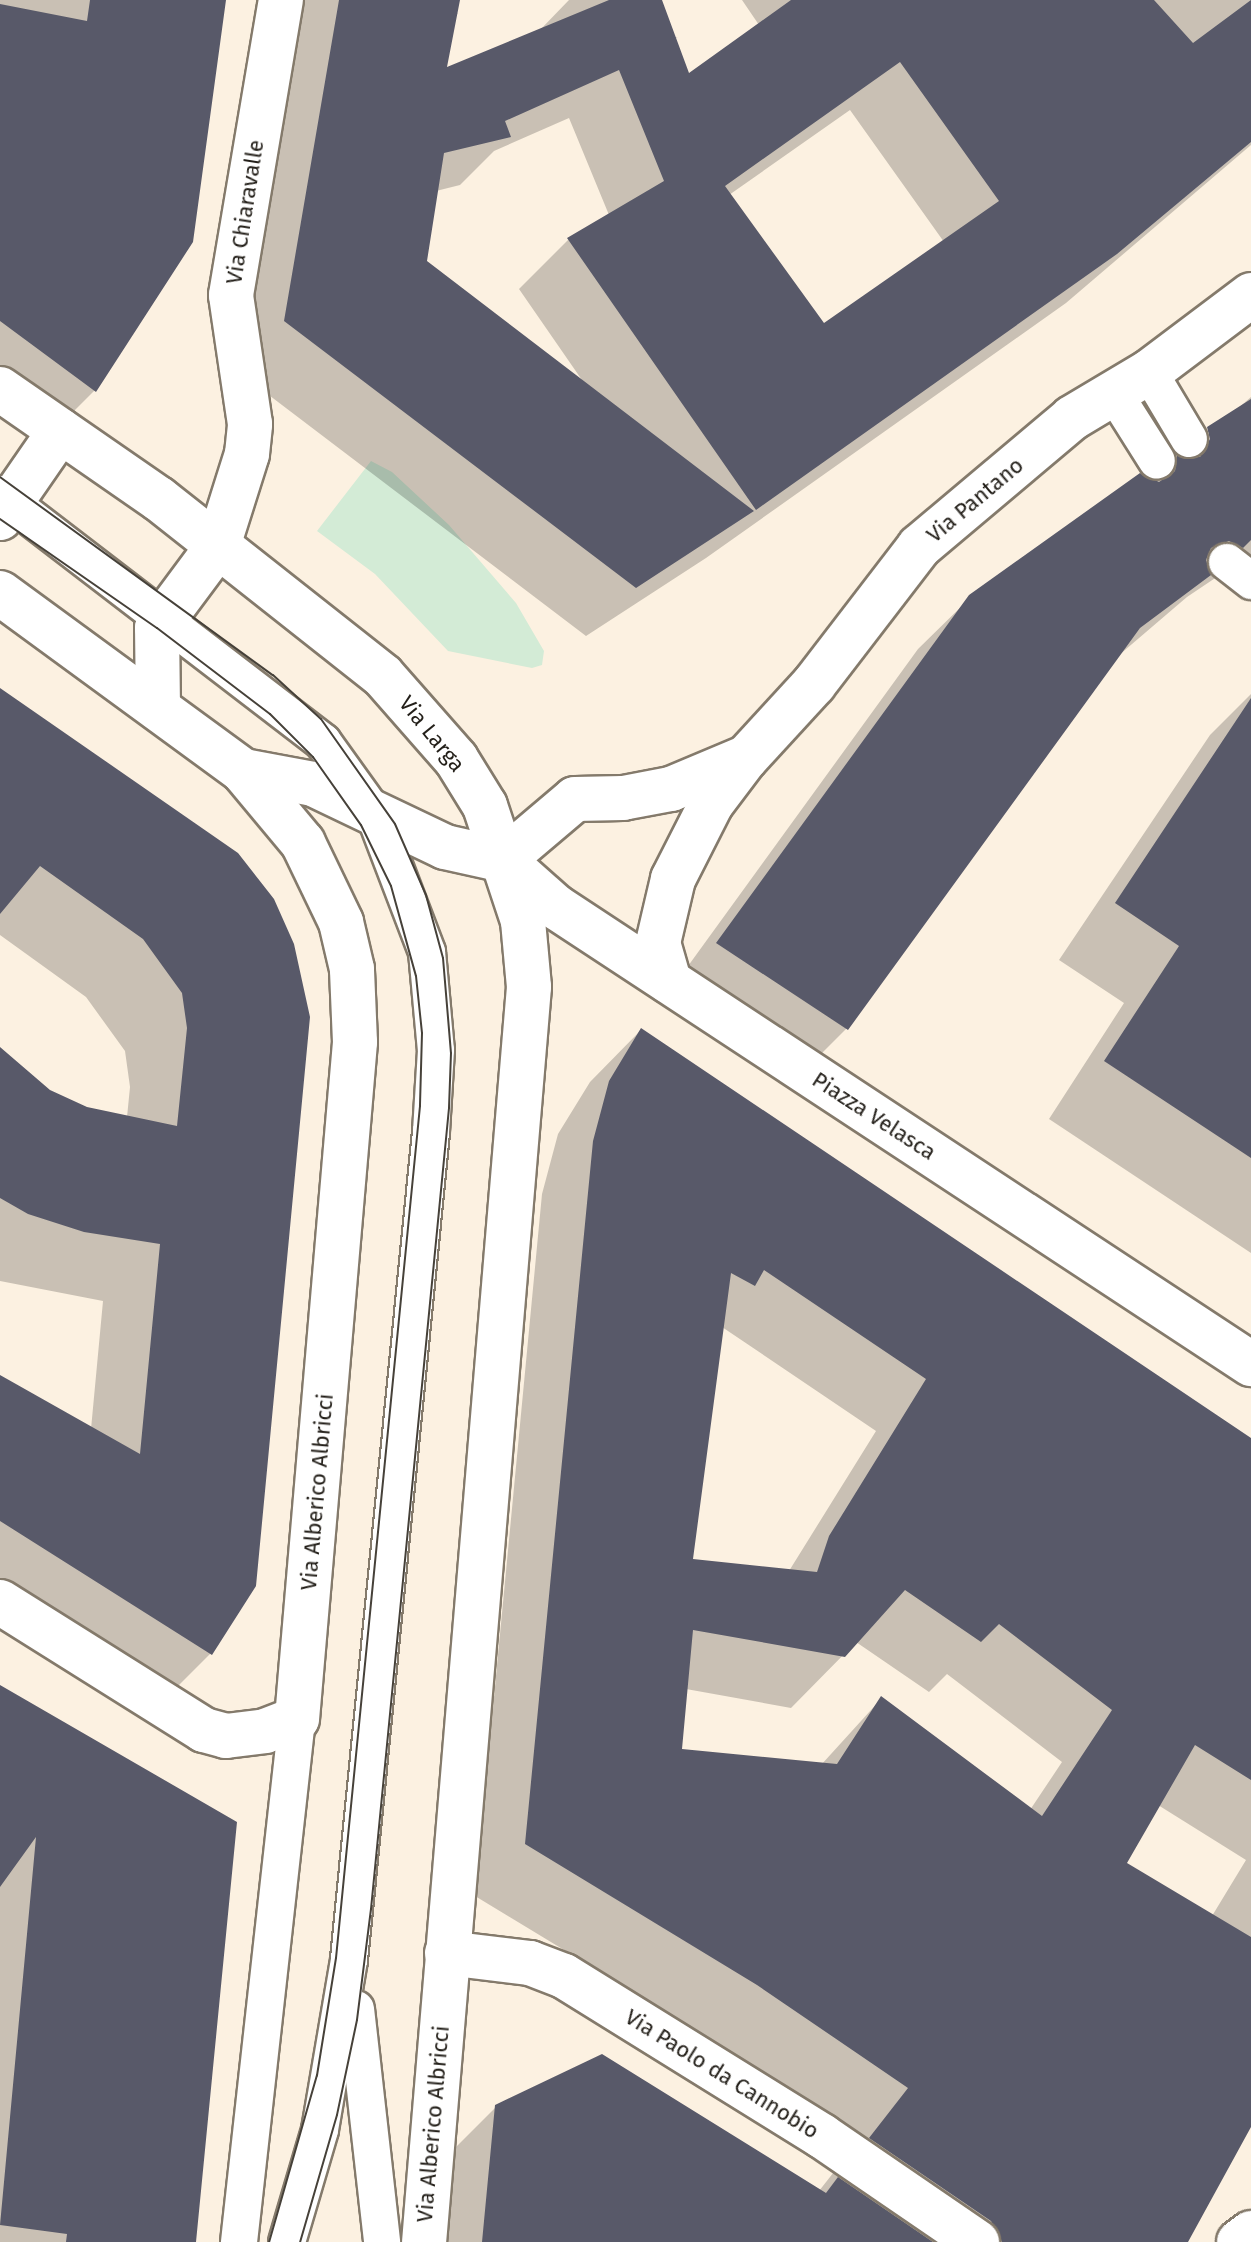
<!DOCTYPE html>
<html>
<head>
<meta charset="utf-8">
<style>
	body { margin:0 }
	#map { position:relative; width:1251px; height:2242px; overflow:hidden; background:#fcf1e1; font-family:"Fira Sans",sans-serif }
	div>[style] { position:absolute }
	.green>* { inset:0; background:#d3ebd6 }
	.shadow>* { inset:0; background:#0003 }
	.building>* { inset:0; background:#585969 }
	.roads { filter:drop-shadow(2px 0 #847a6b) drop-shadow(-2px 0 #847a6b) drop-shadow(0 2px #847a6b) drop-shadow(0 -2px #847a6b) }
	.lane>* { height:36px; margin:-18px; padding:0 18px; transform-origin:18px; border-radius:18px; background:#fff }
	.street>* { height:44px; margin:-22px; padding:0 22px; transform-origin:22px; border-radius:22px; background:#fff }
	.tram>* { height:2px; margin:-1px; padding:0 1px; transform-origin:1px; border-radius:1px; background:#464139 }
	span { translate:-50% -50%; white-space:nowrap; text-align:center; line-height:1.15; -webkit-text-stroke:8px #fff; paint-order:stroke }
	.street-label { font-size:22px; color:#231f19 }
</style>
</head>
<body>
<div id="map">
	<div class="green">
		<i style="clip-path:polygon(371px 461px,392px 472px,449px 525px,516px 603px,544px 651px,542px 665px,532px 668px,448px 651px,375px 574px,317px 531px)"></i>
	</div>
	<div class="shadow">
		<i style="clip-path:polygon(0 0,224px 0,191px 241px,94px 391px,40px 445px,0 415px)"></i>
		<i style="clip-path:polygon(evenodd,299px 0,458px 0,445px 70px,538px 32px,569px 0,660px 0,688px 76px,759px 25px,742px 0,1251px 0,1251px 145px,1066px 303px,706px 558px,586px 636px,236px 370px,299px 0,850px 110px,944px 242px,824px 326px,729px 195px,850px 110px,299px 0,569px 118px,609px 215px,568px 240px,519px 289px,584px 383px,425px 262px,436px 191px,460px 185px,494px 151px,569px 118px)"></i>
		<i style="clip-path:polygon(1251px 397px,1251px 554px,1187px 597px,1118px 656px,846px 1029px,795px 1080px,667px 995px,918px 649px,971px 597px,1153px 482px)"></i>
		<i style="clip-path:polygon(1251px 694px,1251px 1253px,1049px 1119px,1124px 1003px,1059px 960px,1210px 735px)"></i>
		<i style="clip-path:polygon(0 713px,236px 855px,210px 1654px,153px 1711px,0 1617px,0 1376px,91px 1429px,103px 1301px,0 1281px,0 1049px,49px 1091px,86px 1109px,127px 1117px,130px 1087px,125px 1051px,86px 997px,0 935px)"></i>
		<i style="clip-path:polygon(evenodd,641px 1030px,1251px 1440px,1251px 2119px,1184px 2242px,437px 2242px,444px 2159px,496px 2107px,819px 2191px,859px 2140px,706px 2036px,475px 1896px,542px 1194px,558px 1134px,590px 1082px,641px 1030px,722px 1327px,876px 1431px,789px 1571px,691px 1561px,722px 1327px,641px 1030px,856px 1642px,929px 1692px,947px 1674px,1062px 1762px,1030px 1810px,881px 1699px,821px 1765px,680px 1751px,686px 1689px,791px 1708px,856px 1642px,641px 1030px,1158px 1805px,1246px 1860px,1212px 1916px,1124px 1864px,1158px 1805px)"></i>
		<i style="clip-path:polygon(0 1686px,195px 2242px,0 2242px)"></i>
	</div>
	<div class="building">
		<i style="clip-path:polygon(90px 0,226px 0,193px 242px,96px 392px,0 321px,0 4px,87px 21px)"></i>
		<i style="clip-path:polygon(evenodd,339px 0,460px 0,447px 67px,609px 0,662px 0,689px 73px,791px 0,1154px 0,1193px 43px,1251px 0,1251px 142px,1117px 254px,756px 510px,567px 238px,664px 181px,619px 70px,505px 121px,511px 137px,444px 153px,427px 261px,754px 511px,636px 588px,284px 321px,339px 0,900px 62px,999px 201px,824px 323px,725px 186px,900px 62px)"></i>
		<i style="clip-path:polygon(1251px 399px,1251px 540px,1243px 548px,1229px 541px,1211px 548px,1206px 560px,1211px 575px,1140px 628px,848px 1030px,716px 943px,969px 595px,1140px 473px,1159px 482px,1175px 471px,1177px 455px,1200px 457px,1210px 439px,1207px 427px)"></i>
		<i style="clip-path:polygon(0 688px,238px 853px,274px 899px,294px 944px,310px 1017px,256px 1586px,212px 1655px,0 1521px,0 1375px,140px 1454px,160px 1244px,84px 1232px,28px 1214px,0 1198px,0 1047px,50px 1090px,87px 1107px,177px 1126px,187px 1028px,182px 993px,143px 939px,40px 866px,0 914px)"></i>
		<i style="clip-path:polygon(1251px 698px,1251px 1158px,1104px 1061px,1179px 946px,1115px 903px)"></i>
		<i style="clip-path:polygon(evenodd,641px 1028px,1251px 1438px,1251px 1780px,1195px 1745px,1127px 1863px,1251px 1937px,1251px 2127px,1188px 2242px,1002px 2242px,991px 2221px,869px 2138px,908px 2088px,757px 1985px,525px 1844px,593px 1141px,609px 1081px,641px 1028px,764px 1270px,926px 1379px,829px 1536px,817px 1572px,693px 1559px,731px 1273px,755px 1286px,764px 1270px,641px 1028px,905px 1590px,981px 1642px,999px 1624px,1112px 1710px,1042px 1816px,881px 1696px,837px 1764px,682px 1749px,693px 1630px,845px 1657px,905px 1590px)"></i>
		<i style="clip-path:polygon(0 1685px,237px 1822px,196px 2242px,66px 2242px,67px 2234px,0 2225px,36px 1837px,0 1887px)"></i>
		<i style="clip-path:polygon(602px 2054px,826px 2193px,838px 2177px,933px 2242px,482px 2242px,495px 2105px)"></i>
	</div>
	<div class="roads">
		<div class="lane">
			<i style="left:1149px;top:372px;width:78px;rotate:59.2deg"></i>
			<i style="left:1114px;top:393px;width:80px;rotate:57.7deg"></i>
			<i style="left:0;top:494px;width:407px;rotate:37.5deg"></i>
			<i style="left:323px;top:742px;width:87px;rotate:54.3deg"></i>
			<i style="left:374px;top:813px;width:149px;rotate:69.1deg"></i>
			<i style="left:427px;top:952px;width:98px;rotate:84.8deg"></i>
			<i style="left:436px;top:1050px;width:82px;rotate:93.5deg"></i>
			<i style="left:431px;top:1132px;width:832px;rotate:95.66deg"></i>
			<i style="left:349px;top:1960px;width:172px;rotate:99.7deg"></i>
			<i style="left:320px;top:2130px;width:117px;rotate:106.4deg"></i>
			<i style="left:1227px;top:562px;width:31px;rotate:38deg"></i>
			<i style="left:356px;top:2009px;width:234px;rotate:83.6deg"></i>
			<i style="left:239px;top:2242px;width:526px;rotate:-83.67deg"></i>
		</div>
		<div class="street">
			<i style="left:0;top:389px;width:193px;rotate:34.7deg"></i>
			<i style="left:159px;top:499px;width:285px;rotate:38.3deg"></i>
			<i style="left:383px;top:676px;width:111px;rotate:48.7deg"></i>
			<i style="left:456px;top:759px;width:55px;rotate:58.3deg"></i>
			<i style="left:485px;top:806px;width:121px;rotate:71.7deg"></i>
			<i style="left:523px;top:921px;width:66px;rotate:84.8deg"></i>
			<i style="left:529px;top:987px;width:1259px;rotate:94.78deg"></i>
			<i style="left:0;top:518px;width:106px;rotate:-55.4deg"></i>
			<i style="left:0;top:593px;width:301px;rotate:36.2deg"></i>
			<i style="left:243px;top:771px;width:71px;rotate:10.5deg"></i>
			<i style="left:313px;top:784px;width:146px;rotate:25.5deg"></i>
			<i style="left:445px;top:847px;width:59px;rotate:12.6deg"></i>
			<i style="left:503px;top:860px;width:71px;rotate:41.6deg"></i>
			<i style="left:556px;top:907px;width:832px;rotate:33.33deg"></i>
			<i style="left:158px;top:708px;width:80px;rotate:-90.7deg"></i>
			<i style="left:157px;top:628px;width:102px;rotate:-53.4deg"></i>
			<i style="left:218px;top:546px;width:96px;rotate:-72.5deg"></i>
			<i style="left:247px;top:454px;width:30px;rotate:-84deg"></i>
			<i style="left:250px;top:424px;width:130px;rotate:-98.4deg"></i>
			<i style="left:231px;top:295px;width:299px;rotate:-80.4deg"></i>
			<i style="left:503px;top:860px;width:94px;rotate:-40.3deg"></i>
			<i style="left:575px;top:799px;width:48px;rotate:-1.2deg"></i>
			<i style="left:623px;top:798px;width:49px;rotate:-10.6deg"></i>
			<i style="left:671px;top:789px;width:82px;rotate:-22.8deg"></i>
			<i style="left:747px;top:757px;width:99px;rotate:-47.5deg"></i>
			<i style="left:814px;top:684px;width:173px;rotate:-52.5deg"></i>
			<i style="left:919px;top:547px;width:200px;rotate:-40.1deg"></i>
			<i style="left:1072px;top:418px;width:90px;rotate:-30.9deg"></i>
			<i style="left:1149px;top:372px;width:128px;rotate:-37deg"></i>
			<i style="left:669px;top:981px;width:40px;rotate:-106deg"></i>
			<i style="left:658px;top:943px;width:66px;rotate:-76.8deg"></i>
			<i style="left:673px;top:879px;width:84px;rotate:-63.1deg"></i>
			<i style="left:711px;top:804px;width:56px;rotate:-52.9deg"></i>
			<i style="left:0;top:1602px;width:241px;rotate:32.1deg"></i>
			<i style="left:204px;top:1730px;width:23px;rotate:15deg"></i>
			<i style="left:226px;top:1736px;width:39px;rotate:-7deg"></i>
			<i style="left:265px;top:1731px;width:34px;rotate:-21deg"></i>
			<i style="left:297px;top:1719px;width:679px;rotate:-85.1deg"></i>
			<i style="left:355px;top:1042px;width:73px;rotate:-92.4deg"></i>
			<i style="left:352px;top:969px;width:48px;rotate:-103.2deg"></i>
			<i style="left:341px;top:922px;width:88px;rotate:-115.7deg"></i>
			<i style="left:303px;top:843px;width:94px;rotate:-129.8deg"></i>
			<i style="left:447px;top:1953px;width:84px;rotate:6.9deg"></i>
			<i style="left:530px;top:1963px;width:36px;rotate:21deg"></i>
			<i style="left:564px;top:1976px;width:304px;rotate:31.8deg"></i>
			<i style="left:822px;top:2136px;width:188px;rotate:34.4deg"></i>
			<i style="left:1239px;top:2242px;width:15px;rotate:-37deg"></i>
		</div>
	</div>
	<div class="tram">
		<i style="left:0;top:477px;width:337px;rotate:36deg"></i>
		<i style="left:273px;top:675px;width:65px;rotate:42.5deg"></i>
		<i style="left:321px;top:719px;width:128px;rotate:54.8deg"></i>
		<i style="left:395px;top:824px;width:77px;rotate:66.4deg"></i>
		<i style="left:426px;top:895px;width:65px;rotate:74.9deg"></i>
		<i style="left:443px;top:958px;width:95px;rotate:85.2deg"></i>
		<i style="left:451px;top:1053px;width:55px;rotate:92.1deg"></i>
		<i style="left:449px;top:1108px;width:805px;rotate:95.56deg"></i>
		<i style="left:371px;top:1909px;width:112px;rotate:97.2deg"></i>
		<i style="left:357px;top:2020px;width:97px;rotate:101.9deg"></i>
		<i style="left:337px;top:2115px;width:132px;rotate:106.2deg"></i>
		<i style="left:0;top:519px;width:191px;rotate:34.8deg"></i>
		<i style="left:157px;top:628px;width:142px;rotate:37.3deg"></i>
		<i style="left:270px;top:714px;width:61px;rotate:45deg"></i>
		<i style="left:313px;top:757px;width:83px;rotate:54.8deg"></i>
		<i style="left:361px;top:825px;width:68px;rotate:63.8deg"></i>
		<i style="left:391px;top:886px;width:93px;rotate:74.5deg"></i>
		<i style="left:416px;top:976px;width:57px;rotate:84deg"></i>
		<i style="left:422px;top:1033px;width:73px;rotate:91.6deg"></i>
		<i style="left:420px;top:1106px;width:856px;rotate:95.63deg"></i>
		<i style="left:336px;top:1958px;width:119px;rotate:99.2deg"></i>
		<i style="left:317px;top:2075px;width:174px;rotate:106deg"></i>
	</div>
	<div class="street-label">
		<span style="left:245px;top:212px;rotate:-81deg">Via Chiaravalle</span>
		<span style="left:975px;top:500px;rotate:-40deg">Via Pantano</span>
		<span style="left:432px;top:734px;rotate:51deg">Via Larga</span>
		<span style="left:874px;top:1116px;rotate:33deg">Piazza Velasca</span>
		<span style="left:317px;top:1492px;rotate:-85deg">Via Alberico Albricci</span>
		<span style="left:722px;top:2074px;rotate:32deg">Via Paolo da Cannobio</span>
		<span style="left:433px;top:2124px;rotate:-85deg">Via Alberico Albricci</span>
	</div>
</div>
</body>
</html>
